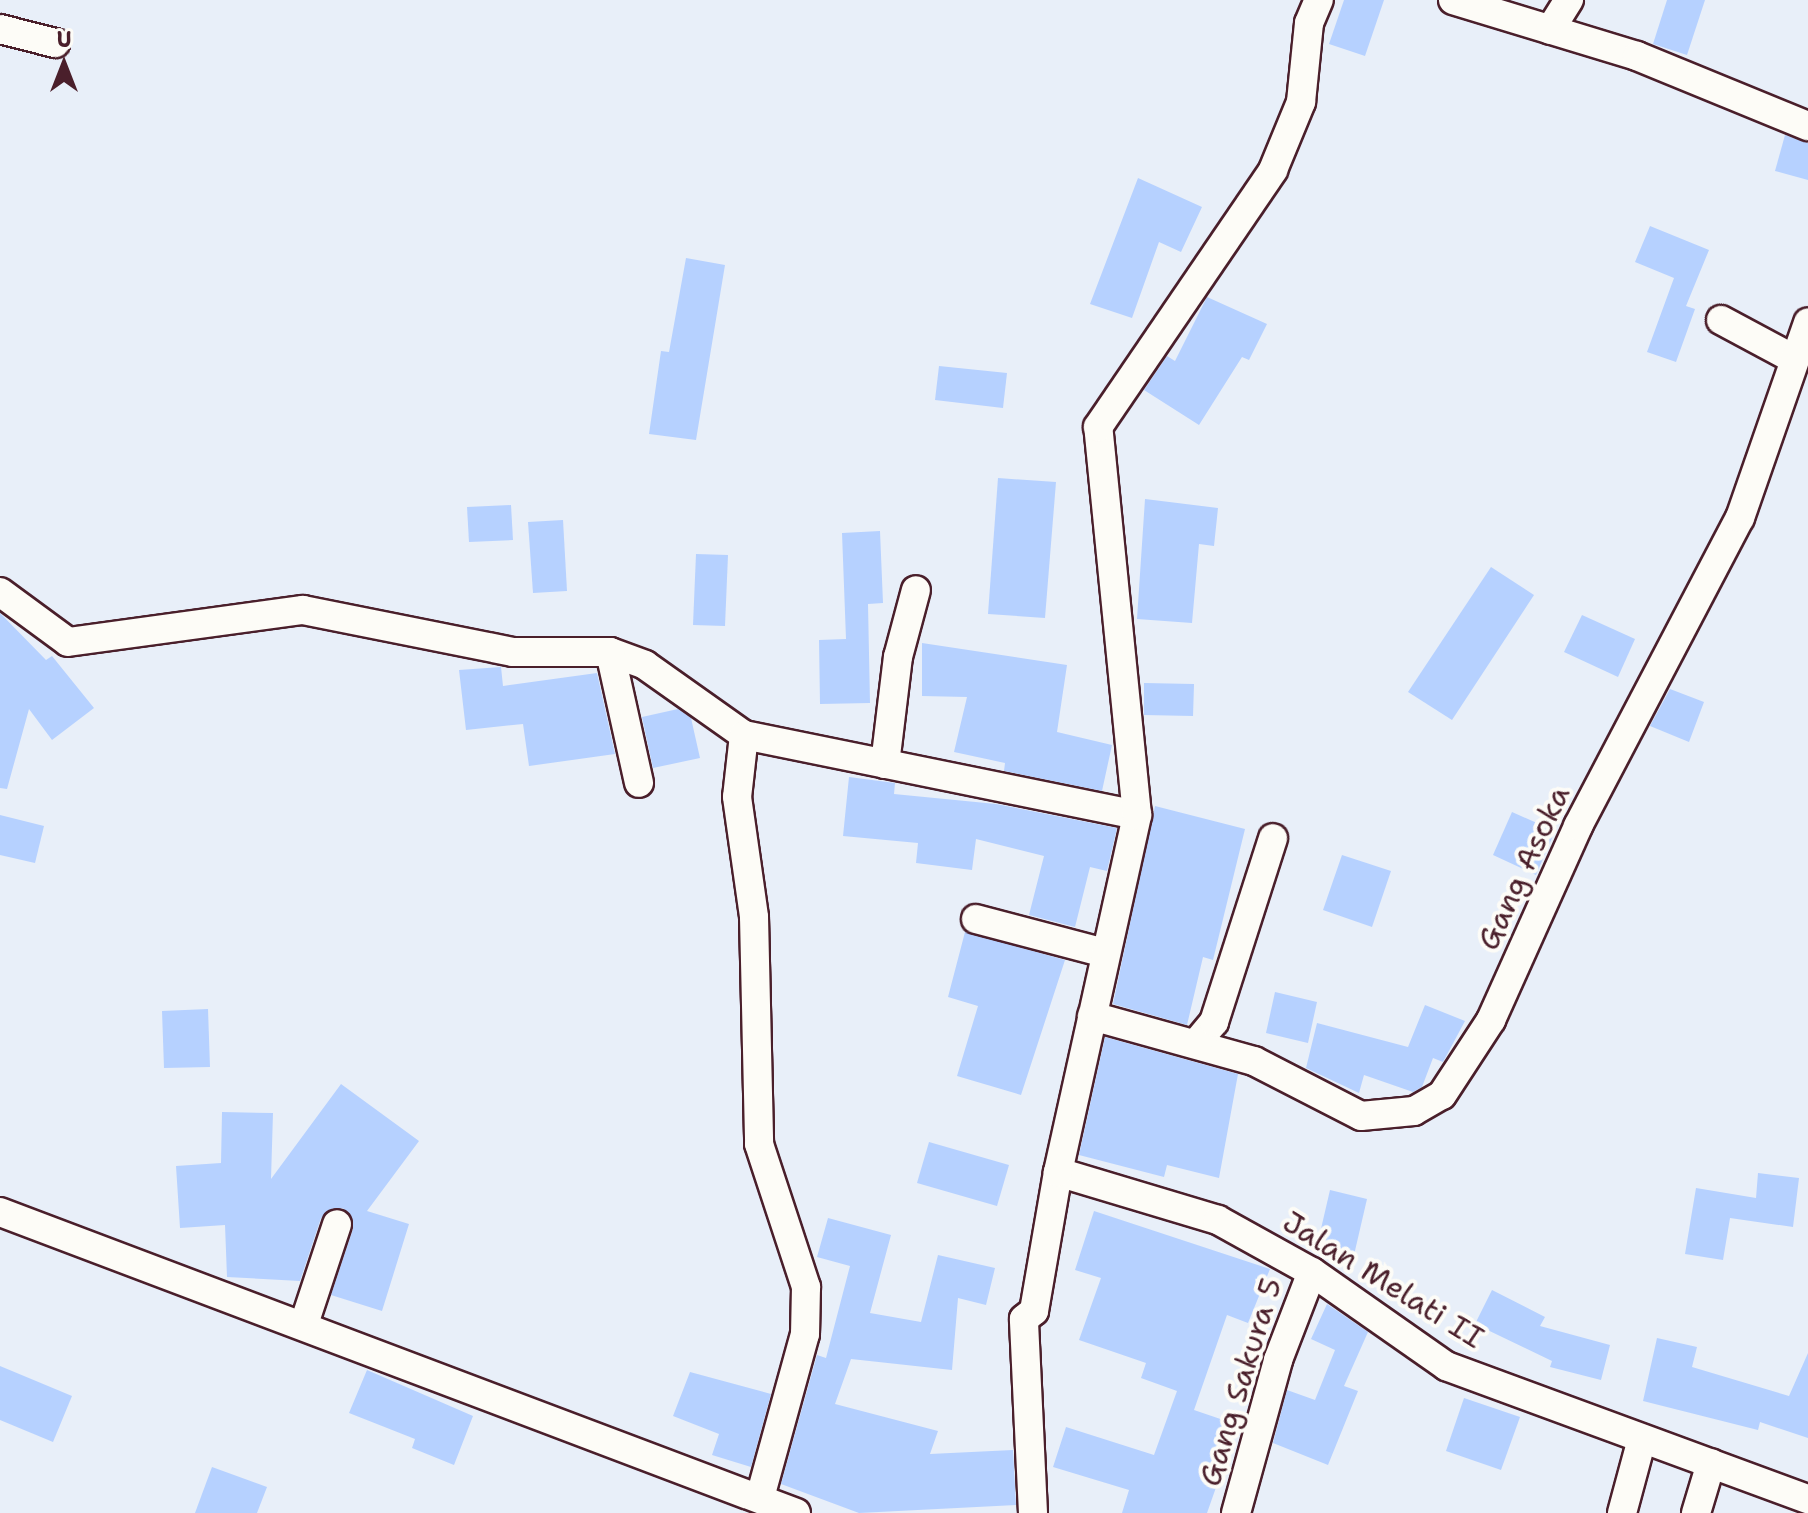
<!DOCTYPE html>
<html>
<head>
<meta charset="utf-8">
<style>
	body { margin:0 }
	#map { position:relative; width:1808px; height:1513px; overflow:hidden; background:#e8eff9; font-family:"Shantell Sans",sans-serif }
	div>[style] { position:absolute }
	.building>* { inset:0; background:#b6d1ff }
	.roads { filter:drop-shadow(2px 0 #4a1f2b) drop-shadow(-2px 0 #4a1f2b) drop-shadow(0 2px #4a1f2b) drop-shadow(0 -2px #4a1f2b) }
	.minor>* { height:28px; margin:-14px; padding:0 14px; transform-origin:14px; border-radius:14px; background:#fdfcf7 }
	span { translate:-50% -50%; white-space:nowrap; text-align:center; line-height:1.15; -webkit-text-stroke:8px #fdfcf7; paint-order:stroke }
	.street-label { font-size:30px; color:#4a1f2b }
	.north { position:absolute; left:24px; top:24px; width:80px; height:80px; -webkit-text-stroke:6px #fdfcf7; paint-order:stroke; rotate:0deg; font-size:22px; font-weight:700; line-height:32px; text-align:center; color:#4a1f2b }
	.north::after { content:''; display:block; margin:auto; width:28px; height:36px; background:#4a1f2b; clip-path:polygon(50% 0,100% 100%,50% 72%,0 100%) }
</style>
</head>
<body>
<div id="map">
	<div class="building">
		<i style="clip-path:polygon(1344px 0,1384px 0,1365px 56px,1329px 44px)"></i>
		<i style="clip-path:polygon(1667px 0,1705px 0,1687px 55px,1653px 44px)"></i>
		<i style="clip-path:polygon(1785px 135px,1808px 143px,1808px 180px,1775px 171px)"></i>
		<i style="clip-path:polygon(1138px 178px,1202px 207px,1181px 252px,1159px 242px,1132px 318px,1090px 304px)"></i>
		<i style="clip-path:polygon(1650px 226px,1709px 250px,1686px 306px,1695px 309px,1676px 362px,1647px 352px,1674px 278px,1635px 262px)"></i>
		<i style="clip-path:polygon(686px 258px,725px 265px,696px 440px,649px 434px,661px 351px,669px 352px)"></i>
		<i style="clip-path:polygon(1207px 297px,1267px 324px,1249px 360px,1242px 357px,1199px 425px,1144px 390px,1167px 356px,1175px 361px)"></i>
		<i style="clip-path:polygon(939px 366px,1007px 373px,1003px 408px,935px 400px)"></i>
		<i style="clip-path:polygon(998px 478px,1056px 482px,1045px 618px,988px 614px)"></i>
		<i style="clip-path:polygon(1145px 499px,1218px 508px,1214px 546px,1199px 544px,1192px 623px,1137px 619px)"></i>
		<i style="clip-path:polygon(511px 505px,513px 540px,469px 542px,467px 507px)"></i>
		<i style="clip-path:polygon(563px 520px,567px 591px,533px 593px,528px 522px)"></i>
		<i style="clip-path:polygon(880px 531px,883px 603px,868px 604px,870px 703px,820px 704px,819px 640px,846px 639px,842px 533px)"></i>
		<i style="clip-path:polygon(696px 554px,728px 555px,725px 626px,693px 625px)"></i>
		<i style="clip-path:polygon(1491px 567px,1534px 595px,1452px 720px,1408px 692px)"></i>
		<i style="clip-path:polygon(0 613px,46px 660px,52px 656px,94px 708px,52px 740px,29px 709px,7px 789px,0 788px)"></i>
		<i style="clip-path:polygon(1582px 615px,1635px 639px,1618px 677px,1564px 652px)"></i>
		<i style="clip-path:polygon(922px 643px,1067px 665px,1057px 732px,1112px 745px,1102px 791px,1004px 771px,1005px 763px,954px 752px,967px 697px,922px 696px)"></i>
		<i style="clip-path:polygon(501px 667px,503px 686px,597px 673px,615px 754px,529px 766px,523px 724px,466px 730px,459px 670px)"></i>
		<i style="clip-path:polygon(1144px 683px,1194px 684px,1193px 716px,1144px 715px)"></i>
		<i style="clip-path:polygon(1670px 689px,1704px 702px,1689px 742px,1650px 726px)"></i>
		<i style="clip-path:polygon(678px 709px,691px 718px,700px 758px,653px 768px,642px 717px)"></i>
		<i style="clip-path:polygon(849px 777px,895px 783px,894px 794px,996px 804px,1117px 828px,1107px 871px,1090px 867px,1075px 927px,1029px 915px,1044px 856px,976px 839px,972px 870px,916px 863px,918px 843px,843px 836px)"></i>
		<i style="clip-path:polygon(1155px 806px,1245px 829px,1213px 960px,1203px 957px,1187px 1025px,1113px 1004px)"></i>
		<i style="clip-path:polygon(1512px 812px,1555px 831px,1536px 875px,1493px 855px)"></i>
		<i style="clip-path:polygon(0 815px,44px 826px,35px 863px,0 855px)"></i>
		<i style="clip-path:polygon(1342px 855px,1391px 871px,1372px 927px,1323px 910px)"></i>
		<i style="clip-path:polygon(965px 932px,1065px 960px,1021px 1095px,957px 1076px,978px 1006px,948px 997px)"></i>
		<i style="clip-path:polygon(1275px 992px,1317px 1002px,1308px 1043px,1266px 1033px)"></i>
		<i style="clip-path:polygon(1425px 1005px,1465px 1021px,1443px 1062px,1433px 1058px,1422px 1087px,1413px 1092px,1364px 1075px,1359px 1093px,1306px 1068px,1317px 1023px,1408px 1047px)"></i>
		<i style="clip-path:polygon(208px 1009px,210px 1067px,164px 1068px,162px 1011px)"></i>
		<i style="clip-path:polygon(1105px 1037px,1238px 1074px,1219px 1178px,1167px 1165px,1164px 1177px,1079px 1155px)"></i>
		<i style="clip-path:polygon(341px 1084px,419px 1141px,367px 1211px,409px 1224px,382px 1311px,331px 1295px,353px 1229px,343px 1208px,321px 1218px,300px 1281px,227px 1277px,225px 1225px,180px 1228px,176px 1166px,221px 1163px,222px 1112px,273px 1113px,271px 1179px)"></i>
		<i style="clip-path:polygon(929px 1142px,1009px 1165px,997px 1206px,917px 1183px)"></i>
		<i style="clip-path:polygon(1758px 1173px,1799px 1178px,1793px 1227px,1730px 1218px,1723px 1260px,1685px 1254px,1696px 1188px,1756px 1198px)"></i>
		<i style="clip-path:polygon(1330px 1190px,1367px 1199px,1354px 1255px,1317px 1246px)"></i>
		<i style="clip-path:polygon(1094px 1211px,1270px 1269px,1248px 1323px,1227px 1315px,1194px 1410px,1238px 1425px,1207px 1513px,1122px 1513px,1129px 1490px,1053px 1467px,1066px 1427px,1154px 1455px,1177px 1391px,1141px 1378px,1146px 1363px,1079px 1340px,1101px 1278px,1075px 1270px)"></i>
		<i style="clip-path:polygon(828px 1218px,891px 1235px,870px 1313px,921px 1322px,938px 1255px,995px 1268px,986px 1305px,958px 1298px,952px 1370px,851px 1359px,835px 1404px,938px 1431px,930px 1454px,1013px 1450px,1016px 1505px,859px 1513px,781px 1484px,817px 1355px,826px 1358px,850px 1266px,817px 1257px)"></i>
		<i style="clip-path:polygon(1492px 1290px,1545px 1317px,1540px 1326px,1610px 1345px,1601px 1380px,1550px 1367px,1552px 1361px,1475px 1324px)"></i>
		<i style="clip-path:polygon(1327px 1304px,1368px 1332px,1344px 1386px,1358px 1391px,1328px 1465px,1273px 1443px,1287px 1390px,1315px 1400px,1335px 1350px,1311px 1339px)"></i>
		<i style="clip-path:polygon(1657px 1338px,1697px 1347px,1692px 1367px,1789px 1396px,1808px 1353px,1808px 1438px,1760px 1422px,1758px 1430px,1643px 1401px)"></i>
		<i style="clip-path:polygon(0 1366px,72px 1396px,53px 1442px,0 1420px)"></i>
		<i style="clip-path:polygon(367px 1370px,473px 1416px,454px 1465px,412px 1448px,415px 1439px,349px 1413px)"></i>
		<i style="clip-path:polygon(690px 1372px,771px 1394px,751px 1467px,712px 1455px,719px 1434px,673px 1416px)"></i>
		<i style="clip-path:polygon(1464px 1398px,1520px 1417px,1501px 1470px,1446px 1451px)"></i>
		<i style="clip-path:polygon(212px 1467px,267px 1487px,257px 1513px,195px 1513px)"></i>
	</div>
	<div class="roads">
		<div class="minor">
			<i style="left:1453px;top:0;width:192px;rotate:16.9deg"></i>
			<i style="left:1637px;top:56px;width:185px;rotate:22.3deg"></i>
			<i style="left:0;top:29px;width:57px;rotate:14.3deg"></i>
			<i style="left:1550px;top:30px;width:36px;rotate:-58deg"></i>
			<i style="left:1721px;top:320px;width:81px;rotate:28.2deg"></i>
			<i style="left:0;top:592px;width:84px;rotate:36.3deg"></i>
			<i style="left:68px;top:642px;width:237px;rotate:-7.8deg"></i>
			<i style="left:303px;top:610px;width:214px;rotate:11.3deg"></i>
			<i style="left:513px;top:652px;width:97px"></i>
			<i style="left:610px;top:652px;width:37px;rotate:20deg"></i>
			<i style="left:645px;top:665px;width:121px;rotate:35.3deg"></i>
			<i style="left:744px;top:735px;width:401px;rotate:11.5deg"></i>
			<i style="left:610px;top:652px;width:134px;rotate:77.5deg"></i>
			<i style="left:744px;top:735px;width:62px;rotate:96.4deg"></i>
			<i style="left:737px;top:797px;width:121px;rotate:81.9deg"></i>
			<i style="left:754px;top:917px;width:227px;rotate:88.7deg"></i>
			<i style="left:759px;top:1144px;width:151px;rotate:71.8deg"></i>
			<i style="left:806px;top:1287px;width:47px;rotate:91.2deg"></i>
			<i style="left:805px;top:1334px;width:169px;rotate:105.4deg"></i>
			<i style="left:885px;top:764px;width:108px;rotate:-83.1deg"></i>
			<i style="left:898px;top:657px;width:69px;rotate:-75deg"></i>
			<i style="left:976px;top:919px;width:133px;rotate:14.8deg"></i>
			<i style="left:1092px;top:1016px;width:168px;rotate:15.5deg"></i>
			<i style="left:1254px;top:1061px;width:120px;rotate:27.2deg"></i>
			<i style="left:1361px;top:1116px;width:53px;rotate:-5.4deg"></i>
			<i style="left:1414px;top:1111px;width:32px;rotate:-30deg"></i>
			<i style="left:1442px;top:1095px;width:90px;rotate:-56.8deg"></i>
			<i style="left:1491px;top:1020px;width:213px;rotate:-65.8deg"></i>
			<i style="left:1578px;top:826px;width:348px;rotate:-62.3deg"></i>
			<i style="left:1740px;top:518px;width:207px;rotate:-70.8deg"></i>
			<i style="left:1198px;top:1041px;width:25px;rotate:-50deg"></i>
			<i style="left:1214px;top:1022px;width:193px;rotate:-72.2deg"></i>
			<i style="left:1058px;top:1172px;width:167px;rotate:16.7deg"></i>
			<i style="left:1218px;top:1220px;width:107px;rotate:29deg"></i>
			<i style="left:1312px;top:1272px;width:164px;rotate:35deg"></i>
			<i style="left:1446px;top:1366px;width:386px;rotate:20.2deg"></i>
			<i style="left:0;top:1212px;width:851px;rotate:20.71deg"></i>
			<i style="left:304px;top:1324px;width:105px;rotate:-71.7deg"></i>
			<i style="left:1033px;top:1513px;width:194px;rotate:-92.7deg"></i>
			<i style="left:1024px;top:1319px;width:13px;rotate:-39deg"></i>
			<i style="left:1034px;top:1311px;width:141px;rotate:-80.2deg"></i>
			<i style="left:1058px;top:1172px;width:366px;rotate:-77.5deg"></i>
			<i style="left:1137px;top:815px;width:390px;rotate:-95.7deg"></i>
			<i style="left:1098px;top:427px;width:311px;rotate:-55.7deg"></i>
			<i style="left:1273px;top:170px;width:74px;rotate:-67.6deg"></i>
			<i style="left:1301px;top:102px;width:79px;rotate:-84.2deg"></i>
			<i style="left:1309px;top:23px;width:25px;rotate:-67deg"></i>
			<i style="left:1236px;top:1513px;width:159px;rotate:-74.6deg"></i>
			<i style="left:1278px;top:1360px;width:94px;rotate:-68.9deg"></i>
			<i style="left:1622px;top:1513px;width:77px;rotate:-74.9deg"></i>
			<i style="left:1696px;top:1513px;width:52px;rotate:-73.3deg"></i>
		</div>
	</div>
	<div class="street-label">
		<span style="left:1524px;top:868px;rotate:-65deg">Gang Asoka</span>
		<span style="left:1383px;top:1280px;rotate:32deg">Jalan Melati II</span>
		<span style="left:1241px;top:1382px;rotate:-73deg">Gang Sakura 5</span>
	</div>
	<div class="north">U</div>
</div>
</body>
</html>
